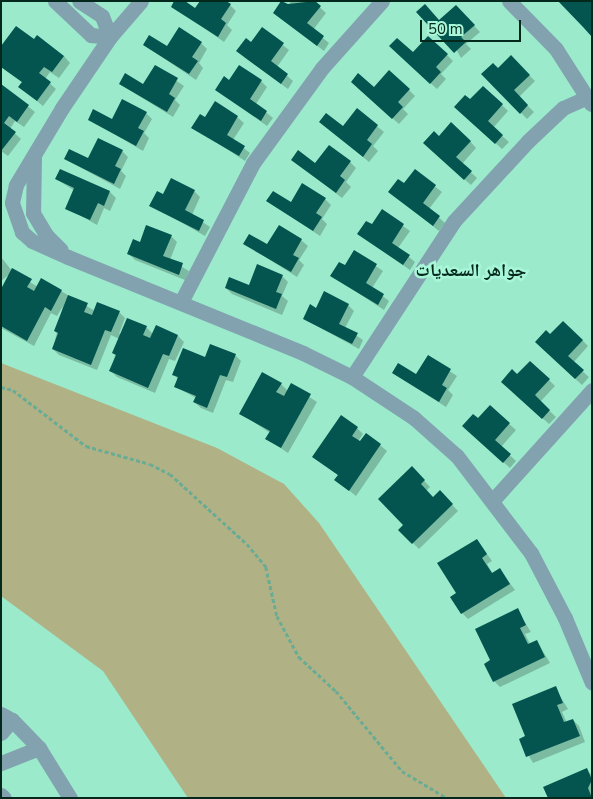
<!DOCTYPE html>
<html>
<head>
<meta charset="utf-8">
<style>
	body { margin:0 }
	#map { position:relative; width:593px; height:799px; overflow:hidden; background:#9aeacb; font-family:"Nunito Sans","Noto Naskh Arabic",sans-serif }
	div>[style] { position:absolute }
	.green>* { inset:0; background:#b0b185 }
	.shadow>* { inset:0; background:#0003 }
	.building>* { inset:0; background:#045450 }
	.path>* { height:2.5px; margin-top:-1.25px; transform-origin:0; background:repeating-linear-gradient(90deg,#6aab93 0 4px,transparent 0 6.5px) }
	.minor>* { height:15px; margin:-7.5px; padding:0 7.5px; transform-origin:7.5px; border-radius:7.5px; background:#83a2b0 }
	span { translate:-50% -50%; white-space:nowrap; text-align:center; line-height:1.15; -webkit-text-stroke:5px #a7f7d8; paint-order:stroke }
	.neighbourhood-label { font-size:18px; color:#05281d; font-weight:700 }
	.frame { position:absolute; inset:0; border:2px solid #05281d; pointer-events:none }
	.scale { position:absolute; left:420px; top:20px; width:101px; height:22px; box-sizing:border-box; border:2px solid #05281d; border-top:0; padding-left:6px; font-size:15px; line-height:18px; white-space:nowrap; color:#05281d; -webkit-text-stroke:4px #a7f7d8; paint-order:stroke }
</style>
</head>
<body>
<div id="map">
	<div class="green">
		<i style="clip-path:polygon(1px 363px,217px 448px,284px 484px,319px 523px,506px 798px,188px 798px,103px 671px,1px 596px)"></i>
	</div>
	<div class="shadow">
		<i style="clip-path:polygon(283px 1px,288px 6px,291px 1px,313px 1px,326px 13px,313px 30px,329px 43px,324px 51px,274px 13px)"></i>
		<i style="clip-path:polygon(230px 5px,236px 11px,227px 25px,232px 30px,224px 42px,173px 6px,196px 10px)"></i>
		<i style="clip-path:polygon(462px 13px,480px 32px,466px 44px,471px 49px,461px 58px,440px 21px)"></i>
		<i style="clip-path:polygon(262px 29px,289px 50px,277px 67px,293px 81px,288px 89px,244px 57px)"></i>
		<i style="clip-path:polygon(201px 43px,207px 49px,199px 63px,203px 68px,196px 80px,144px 45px,167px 48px)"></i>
		<i style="clip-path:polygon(397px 53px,447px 55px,453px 61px,441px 74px,446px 79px,437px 89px)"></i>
		<i style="clip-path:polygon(64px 56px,70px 63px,59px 78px,50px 72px,45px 79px,56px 89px,43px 106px,20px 87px,23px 83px,1px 67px)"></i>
		<i style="clip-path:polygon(511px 57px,535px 81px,519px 97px,534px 112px,527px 119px,483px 74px,498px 69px)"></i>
		<i style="clip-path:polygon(155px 66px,184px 86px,175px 100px,180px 105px,173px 117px,120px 84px,144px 86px)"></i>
		<i style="clip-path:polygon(261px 81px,267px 87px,256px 104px,273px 118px,267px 126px,216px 90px,230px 82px)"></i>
		<i style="clip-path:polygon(2px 86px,35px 112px,24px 127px,15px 121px,10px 129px,21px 139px,8px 156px,1px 151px)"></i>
		<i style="clip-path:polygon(358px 88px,409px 90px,415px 96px,403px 109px,408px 114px,399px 124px)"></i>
		<i style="clip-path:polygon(470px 101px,502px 105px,508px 111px,493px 128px,509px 142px,502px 149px,462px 113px)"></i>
		<i style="clip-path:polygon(357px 110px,384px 132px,373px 146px,378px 151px,369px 162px,321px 122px,343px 128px)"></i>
		<i style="clip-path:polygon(146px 113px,152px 119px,144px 133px,149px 138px,143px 151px,89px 119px,112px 121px)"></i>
		<i style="clip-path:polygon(237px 117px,244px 123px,233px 140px,250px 153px,245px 161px,193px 127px,206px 119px)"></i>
		<i style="clip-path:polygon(439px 137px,470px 141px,476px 148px,462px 164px,477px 178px,471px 185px,430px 149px)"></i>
		<i style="clip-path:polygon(122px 151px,128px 157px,121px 171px,126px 176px,120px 189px,65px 159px,89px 159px)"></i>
		<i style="clip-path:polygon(293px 160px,316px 165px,350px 162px,356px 168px,346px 182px,351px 187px,342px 198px)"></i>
		<i style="clip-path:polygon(60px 170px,110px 192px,116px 198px,110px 211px,104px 208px,97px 225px,67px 208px,75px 191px,56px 179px)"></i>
		<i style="clip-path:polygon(415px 171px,442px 192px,429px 209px,445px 223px,439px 231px,390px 192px,404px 185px)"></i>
		<i style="clip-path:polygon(194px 191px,200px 197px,192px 215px,210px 227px,205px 236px,151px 205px,163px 196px)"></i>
		<i style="clip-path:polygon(325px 199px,331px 205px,322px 219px,327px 224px,320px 236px,268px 201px,291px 204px)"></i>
		<i style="clip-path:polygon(382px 211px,410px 231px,398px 248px,415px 262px,410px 270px,359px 234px,372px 226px)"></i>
		<i style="clip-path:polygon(171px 236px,177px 242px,170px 260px,189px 271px,185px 280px,135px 260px,129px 254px,140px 243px)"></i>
		<i style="clip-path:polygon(301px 240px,308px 246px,299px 260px,304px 265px,297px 277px,245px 244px,268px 246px)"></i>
		<i style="clip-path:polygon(354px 251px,383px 271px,372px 288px,389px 301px,384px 310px,332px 276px,345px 267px)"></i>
		<i style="clip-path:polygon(1px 257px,12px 271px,38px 287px,61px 291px,95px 311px,119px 312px,125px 318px,119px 334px,146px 327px,153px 334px,178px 336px,184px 342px,175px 361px,169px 359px,155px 393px,117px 377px,111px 371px,119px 339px,111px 335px,97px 370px,59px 355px,53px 349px,63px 306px,57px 316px,51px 313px,34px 346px,1px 328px,1px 291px,11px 273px,1px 281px)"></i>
		<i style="clip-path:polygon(282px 276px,288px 282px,282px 296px,288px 301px,282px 315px,232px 294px,226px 288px,250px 287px)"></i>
		<i style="clip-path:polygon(348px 305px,354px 311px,345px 328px,363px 340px,359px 349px,304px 319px,317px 309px)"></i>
		<i style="clip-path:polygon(551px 336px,582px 340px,588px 346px,573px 363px,589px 377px,582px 385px,542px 348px)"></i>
		<i style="clip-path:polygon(235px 355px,241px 361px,233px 382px,226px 380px,213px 413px,201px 408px,194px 402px,196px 398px,176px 387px,178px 379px,174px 375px,206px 358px)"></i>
		<i style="clip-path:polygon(428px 357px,457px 376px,448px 390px,453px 395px,446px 407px,393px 373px,417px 376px)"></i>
		<i style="clip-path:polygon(517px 376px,549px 380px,555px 386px,540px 402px,556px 417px,549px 424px,509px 388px)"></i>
		<i style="clip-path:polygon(281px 384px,288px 391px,291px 385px,317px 402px,288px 453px,267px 439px,270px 433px,240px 413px)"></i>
		<i style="clip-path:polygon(490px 407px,516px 430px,501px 447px,516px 461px,510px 468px,470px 432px)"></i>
		<i style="clip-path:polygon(357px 428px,363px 434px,356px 444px,380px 445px,387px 451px,356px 496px,336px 480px,339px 476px,314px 457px)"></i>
		<i style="clip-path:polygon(412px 468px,430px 487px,426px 491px,433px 499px,440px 492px,458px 511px,419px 549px,400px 530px,405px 525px)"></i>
		<i style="clip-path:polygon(477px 540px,492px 561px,487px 564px,493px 574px,500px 570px,515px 590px,468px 619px,462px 613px)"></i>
		<i style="clip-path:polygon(517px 610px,531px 632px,525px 634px,530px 644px,537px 641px,550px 663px,500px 687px,494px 681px,492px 661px)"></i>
		<i style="clip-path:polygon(555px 688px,568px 709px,562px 712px,567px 723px,573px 720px,579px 726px,585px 742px,533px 763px,520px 740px,527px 737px)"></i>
		<i style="clip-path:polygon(586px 770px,592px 775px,592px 798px,549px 798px)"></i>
	</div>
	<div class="building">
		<i style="clip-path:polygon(174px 1px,185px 1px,195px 8px,200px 1px,226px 1px,231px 4px,221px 19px,226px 23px,218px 37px,171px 7px)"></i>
		<i style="clip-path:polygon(281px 1px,288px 4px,315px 1px,321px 6px,307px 23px,324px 36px,317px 46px,273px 13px)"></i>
		<i style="clip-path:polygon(558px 1px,592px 1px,592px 37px,583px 27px)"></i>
		<i style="clip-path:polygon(425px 4px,439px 20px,456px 5px,475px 25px,461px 37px,466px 42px,454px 53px,416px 12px)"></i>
		<i style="clip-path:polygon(16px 26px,34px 39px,37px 35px,64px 56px,52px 72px,44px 67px,39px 73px,51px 82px,37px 101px,18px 87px,22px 82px,1px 67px,1px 46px)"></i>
		<i style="clip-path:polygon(179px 27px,202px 42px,192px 57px,198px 61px,189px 74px,143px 45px,149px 35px,167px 46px)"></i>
		<i style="clip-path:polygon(262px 27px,284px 43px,271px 61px,288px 74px,281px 84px,236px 51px,246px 38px,251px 42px)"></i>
		<i style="clip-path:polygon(428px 36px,448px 54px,436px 67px,441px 72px,430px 84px,389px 46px,397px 38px,413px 52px)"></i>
		<i style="clip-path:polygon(511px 55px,530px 75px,514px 90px,528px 105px,520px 114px,481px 74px,493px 63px,498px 68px)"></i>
		<i style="clip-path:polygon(155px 65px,178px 78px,169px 94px,175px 98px,167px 112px,119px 84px,125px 73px,143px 84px)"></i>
		<i style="clip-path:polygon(239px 65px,262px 80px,250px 99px,267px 111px,261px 121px,215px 90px,224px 76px,229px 80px)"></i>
		<i style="clip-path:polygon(389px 70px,410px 89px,398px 102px,403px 107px,392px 119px,351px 82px,358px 73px,374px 87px)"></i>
		<i style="clip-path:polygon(1px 84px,29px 105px,17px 122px,9px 116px,4px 123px,16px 132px,1px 151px)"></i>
		<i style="clip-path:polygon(483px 86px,503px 104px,488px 121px,503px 135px,495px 144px,454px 107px,465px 95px,470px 99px)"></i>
		<i style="clip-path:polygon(122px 99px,147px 112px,138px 128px,144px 131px,136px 146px,88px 120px,93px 109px,112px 119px)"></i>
		<i style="clip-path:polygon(215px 101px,238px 116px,227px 135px,245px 146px,239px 156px,191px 128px,200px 114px,205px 117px)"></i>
		<i style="clip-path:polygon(357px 108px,378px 125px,367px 140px,372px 144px,363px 157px,319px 122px,326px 113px,343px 126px)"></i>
		<i style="clip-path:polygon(451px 122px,471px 141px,456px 157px,472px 171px,464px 180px,423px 143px,434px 131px,439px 136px)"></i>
		<i style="clip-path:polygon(98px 138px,123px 150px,115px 166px,121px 169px,114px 184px,64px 159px,69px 149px,88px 158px)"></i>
		<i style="clip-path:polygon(329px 145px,351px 161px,340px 176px,345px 180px,336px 193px,291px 160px,298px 150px,315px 163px)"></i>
		<i style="clip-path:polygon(60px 169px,110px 191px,104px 206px,98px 203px,90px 220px,65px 209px,74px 188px,55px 179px)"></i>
		<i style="clip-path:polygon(415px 169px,436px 185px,423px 203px,440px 216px,433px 226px,388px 192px,398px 179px,404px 183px)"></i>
		<i style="clip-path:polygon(171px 178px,195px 190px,185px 210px,204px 220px,199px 231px,149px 206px,157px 191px,163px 194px)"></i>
		<i style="clip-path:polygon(302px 183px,326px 198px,316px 213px,322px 217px,313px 231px,266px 201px,273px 191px,291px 202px)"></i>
		<i style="clip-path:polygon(382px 209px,404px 224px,392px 243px,410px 255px,403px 265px,357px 234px,366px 221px,372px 224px)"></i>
		<i style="clip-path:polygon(146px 225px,172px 235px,163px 256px,183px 263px,179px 275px,127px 254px,133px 239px,140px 242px)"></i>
		<i style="clip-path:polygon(279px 225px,302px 239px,293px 255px,299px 258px,291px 272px,243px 244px,249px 234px,267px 244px)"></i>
		<i style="clip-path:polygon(354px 250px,377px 264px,366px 283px,384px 294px,378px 305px,330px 276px,339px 262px,345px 265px)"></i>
		<i style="clip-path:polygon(257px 264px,283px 275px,276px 292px,282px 294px,276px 309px,225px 288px,229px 277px,249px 285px)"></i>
		<i style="clip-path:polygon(12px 268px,32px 279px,27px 287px,34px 291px,41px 278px,62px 290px,51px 311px,45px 307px,27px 341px,1px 326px,1px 289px)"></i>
		<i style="clip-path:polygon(324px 291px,349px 304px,339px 324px,358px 333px,352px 344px,303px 319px,310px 304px,316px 308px)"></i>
		<i style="clip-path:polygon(68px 295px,88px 303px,84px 312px,92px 315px,97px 302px,120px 311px,111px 332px,105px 330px,91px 365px,52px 349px,58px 333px,54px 331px)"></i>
		<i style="clip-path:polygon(127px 318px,147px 326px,143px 335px,150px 338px,156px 325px,178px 335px,169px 356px,163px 354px,148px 388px,109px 371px,116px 355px,112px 353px)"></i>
		<i style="clip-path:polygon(563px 321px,583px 340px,568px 356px,584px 370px,575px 379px,535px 342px,546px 330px,550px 334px)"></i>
		<i style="clip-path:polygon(210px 344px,236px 354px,227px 377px,220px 375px,207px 408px,193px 402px,196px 396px,174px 387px,178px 377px,172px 375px,183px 348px,205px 357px)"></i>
		<i style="clip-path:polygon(428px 355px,451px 369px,442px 385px,447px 388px,439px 402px,392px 373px,398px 363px,416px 374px)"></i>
		<i style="clip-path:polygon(530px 361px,550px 379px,535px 395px,550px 410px,542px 419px,501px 382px,512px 369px,517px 374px)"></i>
		<i style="clip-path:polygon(262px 372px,282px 383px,276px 392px,284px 396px,291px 383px,311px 394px,281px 448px,265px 439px,270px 431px,239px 414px)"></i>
		<i style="clip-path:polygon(490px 405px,510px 423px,495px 440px,511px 454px,503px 463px,462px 426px,473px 414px,478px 418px)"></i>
		<i style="clip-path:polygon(341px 415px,358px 427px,352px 436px,360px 441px,366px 433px,381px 444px,349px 491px,334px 480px,338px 475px,312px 457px)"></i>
		<i style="clip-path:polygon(412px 466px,425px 480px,421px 484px,433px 497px,440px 490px,453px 504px,412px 544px,398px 530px,403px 525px,378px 499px)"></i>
		<i style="clip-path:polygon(477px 539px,487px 554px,482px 558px,492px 573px,500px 568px,510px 584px,461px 614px,450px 597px,456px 593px,437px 563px)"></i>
		<i style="clip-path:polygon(518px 608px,526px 625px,520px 628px,528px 644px,537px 640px,545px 657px,493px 682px,484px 664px,490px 660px,475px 629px)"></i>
		<i style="clip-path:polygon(556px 686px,563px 703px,557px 705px,564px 722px,573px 719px,580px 736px,526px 757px,519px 739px,525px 736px,512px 704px)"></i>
		<i style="clip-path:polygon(587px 768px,592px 780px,588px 788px,592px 798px,548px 798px,543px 787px)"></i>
	</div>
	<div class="path">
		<i style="left:1px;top:387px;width:12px;rotate:14deg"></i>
		<i style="left:13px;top:390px;width:92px;rotate:37.5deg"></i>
		<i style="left:86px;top:446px;width:66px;rotate:15.7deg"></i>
		<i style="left:150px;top:464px;width:22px;rotate:27deg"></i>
		<i style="left:170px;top:474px;width:104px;rotate:42.3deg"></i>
		<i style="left:247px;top:544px;width:30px;rotate:50deg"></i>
		<i style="left:266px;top:567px;width:50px;rotate:77.3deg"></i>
		<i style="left:277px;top:616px;width:47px;rotate:61.8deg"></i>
		<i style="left:299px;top:657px;width:50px;rotate:42.6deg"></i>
		<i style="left:336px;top:691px;width:104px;rotate:50.5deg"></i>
		<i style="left:402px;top:771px;width:52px;rotate:31deg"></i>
	</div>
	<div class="minor">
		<i style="left:55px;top:1px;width:50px;rotate:43.4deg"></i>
		<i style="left:91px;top:35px;width:19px;rotate:6deg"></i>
		<i style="left:110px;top:37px;width:22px;rotate:-111deg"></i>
		<i style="left:102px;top:16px;width:27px;rotate:-147deg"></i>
		<i style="left:141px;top:1px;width:48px;rotate:130.7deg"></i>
		<i style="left:110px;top:37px;width:86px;rotate:124.1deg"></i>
		<i style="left:62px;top:108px;width:90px;rotate:120.9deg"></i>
		<i style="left:16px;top:185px;width:18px;rotate:103deg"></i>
		<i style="left:12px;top:203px;width:31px;rotate:71deg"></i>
		<i style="left:22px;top:232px;width:13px;rotate:42deg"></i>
		<i style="left:32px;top:241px;width:39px;rotate:24deg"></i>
		<i style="left:68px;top:257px;width:254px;rotate:22.2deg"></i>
		<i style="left:303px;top:353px;width:55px;rotate:26.1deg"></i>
		<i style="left:352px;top:377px;width:74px;rotate:33.5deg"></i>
		<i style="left:414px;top:418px;width:57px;rotate:41.5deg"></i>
		<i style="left:457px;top:456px;width:122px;rotate:52.7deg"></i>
		<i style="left:531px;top:553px;width:73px;rotate:62.4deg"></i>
		<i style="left:565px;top:618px;width:70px;rotate:67.4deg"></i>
		<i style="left:509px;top:1px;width:67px;rotate:45.6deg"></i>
		<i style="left:556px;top:49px;width:65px;rotate:57.5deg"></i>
		<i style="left:34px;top:158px;width:55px;rotate:91deg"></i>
		<i style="left:33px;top:213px;width:26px;rotate:59deg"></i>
		<i style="left:46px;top:235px;width:21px;rotate:45deg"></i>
		<i style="left:181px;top:302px;width:157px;rotate:-62.6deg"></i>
		<i style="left:253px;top:163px;width:117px;rotate:-54deg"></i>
		<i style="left:322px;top:68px;width:90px;rotate:-48.2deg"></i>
		<i style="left:352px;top:377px;width:186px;rotate:-56.8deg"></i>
		<i style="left:454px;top:221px;width:109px;rotate:-47.2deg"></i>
		<i style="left:528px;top:141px;width:48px;rotate:-43.3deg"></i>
		<i style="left:563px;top:108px;width:27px;rotate:-24deg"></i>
		<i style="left:493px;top:500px;width:148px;rotate:-48deg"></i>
		<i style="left:1px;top:714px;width:13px;rotate:29deg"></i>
		<i style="left:12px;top:720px;width:39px;rotate:46deg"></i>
		<i style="left:39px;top:748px;width:59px;rotate:58.2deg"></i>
		<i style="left:1px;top:733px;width:17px;rotate:-50deg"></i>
		<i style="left:1px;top:763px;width:41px;rotate:-21.5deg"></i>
		<i style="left:1px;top:795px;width:4px;rotate:45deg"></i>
	</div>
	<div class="neighbourhood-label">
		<span style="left:471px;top:270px">جواهر السعديات</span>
	</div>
	<div class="frame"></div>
	<div class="scale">50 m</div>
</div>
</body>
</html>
